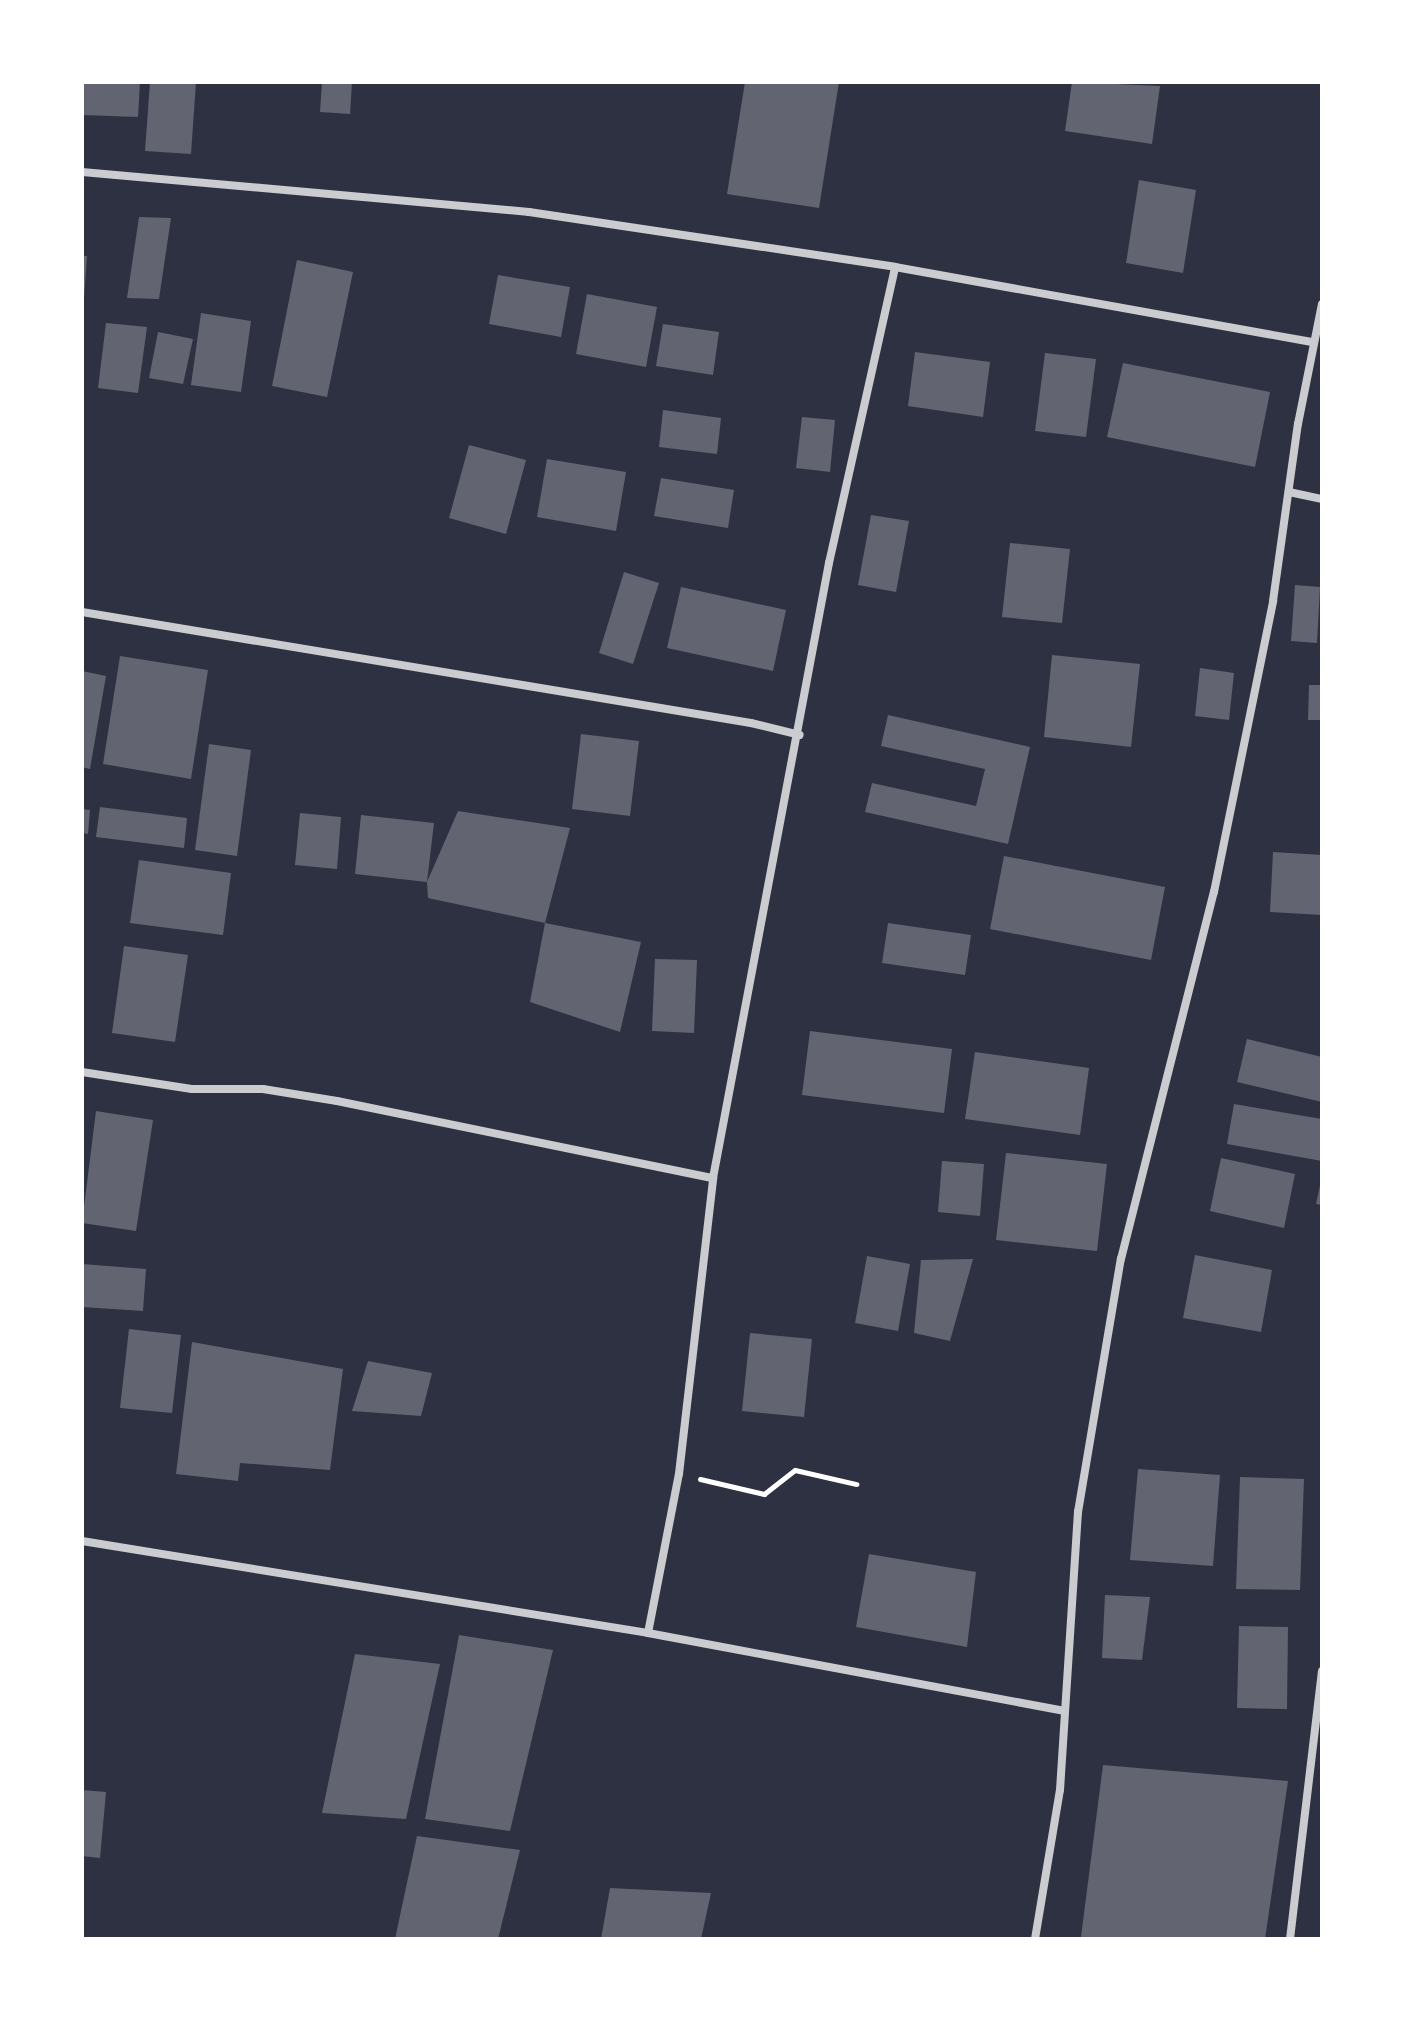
<!DOCTYPE html>
<html>
<head>
<meta charset="utf-8">
<style>
	body { margin:0 }
	#map { position:relative; width:1404px; height:2021px; overflow:hidden; background:#2d3142; font-family:Roboto,sans-serif }
	div>[style] { position:absolute }
	.building>* { inset:0; background:#626471 }
	.path>* { height:5px; margin:-2.5px; padding:0 2.5px; transform-origin:2.5px; border-radius:2.5px; background:#fff }
	.minor>* { height:8px; margin:-4px; padding:0 4px; transform-origin:4px; border-radius:4px; background:#caccd0 }
	span { translate:-50% -50%; white-space:nowrap; text-align:center; line-height:1.15; -webkit-text-stroke:7px #fff; paint-order:stroke }
	.frame { position:absolute; inset:0; border:84px solid #fff; pointer-events:none }
</style>
</head>
<body>
<div id="map">
	<div class="building">
		<i style="clip-path:polygon(82px 82px,140px 82px,138px 117px,82px 115px)"></i>
		<i style="clip-path:polygon(150px 82px,196px 82px,191px 154px,145px 151px)"></i>
		<i style="clip-path:polygon(322px 82px,352px 82px,350px 114px,320px 112px)"></i>
		<i style="clip-path:polygon(745px 82px,839px 82px,819px 208px,727px 194px)"></i>
		<i style="clip-path:polygon(1072px 82px,1160px 86px,1152px 144px,1065px 131px)"></i>
		<i style="clip-path:polygon(1139px 180px,1196px 190px,1183px 273px,1126px 263px)"></i>
		<i style="clip-path:polygon(139px 217px,171px 218px,159px 299px,127px 298px)"></i>
		<i style="clip-path:polygon(82px 256px,87px 256px,84px 298px,82px 298px)"></i>
		<i style="clip-path:polygon(297px 260px,353px 272px,327px 397px,272px 386px)"></i>
		<i style="clip-path:polygon(498px 275px,570px 287px,561px 337px,489px 324px)"></i>
		<i style="clip-path:polygon(587px 294px,657px 307px,646px 367px,576px 354px)"></i>
		<i style="clip-path:polygon(201px 313px,251px 321px,241px 392px,191px 385px)"></i>
		<i style="clip-path:polygon(106px 323px,147px 327px,138px 393px,98px 388px)"></i>
		<i style="clip-path:polygon(663px 324px,719px 332px,713px 375px,656px 366px)"></i>
		<i style="clip-path:polygon(158px 332px,193px 339px,183px 384px,149px 378px)"></i>
		<i style="clip-path:polygon(915px 352px,990px 362px,983px 417px,908px 406px)"></i>
		<i style="clip-path:polygon(1045px 353px,1096px 359px,1086px 437px,1035px 431px)"></i>
		<i style="clip-path:polygon(1123px 363px,1270px 392px,1255px 467px,1107px 437px)"></i>
		<i style="clip-path:polygon(663px 410px,721px 418px,717px 454px,659px 447px)"></i>
		<i style="clip-path:polygon(802px 417px,835px 420px,830px 472px,796px 468px)"></i>
		<i style="clip-path:polygon(469px 445px,526px 460px,506px 534px,449px 518px)"></i>
		<i style="clip-path:polygon(547px 459px,626px 472px,616px 531px,537px 517px)"></i>
		<i style="clip-path:polygon(661px 478px,734px 490px,728px 528px,654px 516px)"></i>
		<i style="clip-path:polygon(871px 515px,909px 521px,896px 592px,858px 585px)"></i>
		<i style="clip-path:polygon(1010px 543px,1070px 549px,1062px 623px,1002px 617px)"></i>
		<i style="clip-path:polygon(624px 572px,659px 583px,633px 664px,599px 653px)"></i>
		<i style="clip-path:polygon(1295px 585px,1320px 587px,1317px 643px,1291px 641px)"></i>
		<i style="clip-path:polygon(681px 587px,786px 610px,773px 671px,667px 648px)"></i>
		<i style="clip-path:polygon(1052px 655px,1140px 664px,1131px 747px,1044px 737px)"></i>
		<i style="clip-path:polygon(120px 656px,208px 670px,191px 779px,103px 764px)"></i>
		<i style="clip-path:polygon(1200px 668px,1234px 673px,1229px 720px,1195px 716px)"></i>
		<i style="clip-path:polygon(82px 671px,106px 676px,90px 769px,82px 767px)"></i>
		<i style="clip-path:polygon(1309px 685px,1322px 685px,1322px 720px,1308px 720px)"></i>
		<i style="clip-path:polygon(888px 715px,1030px 747px,1008px 844px,865px 812px,872px 783px,976px 806px,985px 769px,881px 746px)"></i>
		<i style="clip-path:polygon(581px 734px,639px 741px,630px 816px,572px 809px)"></i>
		<i style="clip-path:polygon(209px 744px,251px 750px,237px 856px,195px 850px)"></i>
		<i style="clip-path:polygon(100px 807px,187px 818px,184px 848px,96px 837px)"></i>
		<i style="clip-path:polygon(82px 809px,90px 810px,88px 834px,82px 833px)"></i>
		<i style="clip-path:polygon(458px 811px,570px 828px,545px 923px,428px 898px,427px 882px,355px 874px,361px 815px,434px 823px,427px 882px)"></i>
		<i style="clip-path:polygon(300px 813px,341px 817px,337px 869px,295px 865px)"></i>
		<i style="clip-path:polygon(1273px 852px,1322px 855px,1322px 915px,1270px 912px)"></i>
		<i style="clip-path:polygon(1004px 856px,1165px 887px,1151px 960px,990px 929px)"></i>
		<i style="clip-path:polygon(139px 860px,231px 873px,223px 935px,130px 923px)"></i>
		<i style="clip-path:polygon(545px 923px,641px 942px,620px 1032px,530px 1002px)"></i>
		<i style="clip-path:polygon(888px 923px,971px 935px,965px 975px,882px 963px)"></i>
		<i style="clip-path:polygon(124px 946px,188px 955px,175px 1042px,112px 1033px)"></i>
		<i style="clip-path:polygon(655px 959px,697px 960px,694px 1033px,652px 1031px)"></i>
		<i style="clip-path:polygon(810px 1031px,952px 1049px,944px 1113px,802px 1095px)"></i>
		<i style="clip-path:polygon(1247px 1039px,1322px 1057px,1322px 1102px,1237px 1082px)"></i>
		<i style="clip-path:polygon(975px 1052px,1089px 1068px,1080px 1135px,965px 1119px)"></i>
		<i style="clip-path:polygon(1234px 1104px,1322px 1119px,1322px 1161px,1227px 1144px)"></i>
		<i style="clip-path:polygon(96px 1111px,153px 1120px,136px 1231px,82px 1223px)"></i>
		<i style="clip-path:polygon(1006px 1153px,1107px 1164px,1097px 1251px,996px 1240px)"></i>
		<i style="clip-path:polygon(1221px 1158px,1295px 1174px,1284px 1228px,1210px 1211px)"></i>
		<i style="clip-path:polygon(942px 1161px,984px 1164px,980px 1216px,938px 1212px)"></i>
		<i style="clip-path:polygon(1321px 1181px,1322px 1182px,1322px 1205px,1316px 1204px)"></i>
		<i style="clip-path:polygon(1195px 1255px,1272px 1270px,1261px 1332px,1183px 1318px)"></i>
		<i style="clip-path:polygon(867px 1256px,910px 1264px,898px 1331px,855px 1323px)"></i>
		<i style="clip-path:polygon(973px 1259px,950px 1341px,914px 1333px,921px 1260px)"></i>
		<i style="clip-path:polygon(82px 1264px,146px 1269px,143px 1311px,82px 1307px)"></i>
		<i style="clip-path:polygon(129px 1329px,181px 1335px,172px 1413px,120px 1408px)"></i>
		<i style="clip-path:polygon(750px 1333px,812px 1339px,804px 1417px,742px 1411px)"></i>
		<i style="clip-path:polygon(192px 1342px,343px 1369px,330px 1470px,240px 1463px,238px 1481px,176px 1474px)"></i>
		<i style="clip-path:polygon(368px 1361px,432px 1373px,421px 1416px,352px 1411px)"></i>
		<i style="clip-path:polygon(1138px 1469px,1220px 1475px,1213px 1566px,1130px 1560px)"></i>
		<i style="clip-path:polygon(1240px 1477px,1304px 1479px,1300px 1590px,1236px 1589px)"></i>
		<i style="clip-path:polygon(869px 1554px,976px 1572px,967px 1647px,856px 1627px)"></i>
		<i style="clip-path:polygon(1105px 1595px,1150px 1597px,1142px 1660px,1102px 1658px)"></i>
		<i style="clip-path:polygon(1239px 1626px,1288px 1627px,1287px 1709px,1237px 1708px)"></i>
		<i style="clip-path:polygon(459px 1635px,553px 1650px,510px 1831px,425px 1819px)"></i>
		<i style="clip-path:polygon(355px 1654px,440px 1664px,406px 1819px,322px 1813px)"></i>
		<i style="clip-path:polygon(1103px 1765px,1288px 1781px,1265px 1939px,1081px 1937px)"></i>
		<i style="clip-path:polygon(82px 1790px,106px 1792px,100px 1858px,82px 1856px)"></i>
		<i style="clip-path:polygon(417px 1836px,520px 1850px,498px 1939px,395px 1939px)"></i>
		<i style="clip-path:polygon(610px 1888px,711px 1893px,701px 1939px,601px 1939px)"></i>
	</div>
	<div class="path">
		<i style="left:700px;top:1479px;width:66px;rotate:13.2deg"></i>
		<i style="left:764px;top:1494px;width:39px;rotate:-38deg"></i>
		<i style="left:795px;top:1470px;width:63px;rotate:12.9deg"></i>
	</div>
	<div class="minor">
		<i style="left:82px;top:172px;width:449px;rotate:5.1deg"></i>
		<i style="left:529px;top:212px;width:370px;rotate:8.5deg"></i>
		<i style="left:895px;top:267px;width:425px;rotate:10.2deg"></i>
		<i style="left:1289px;top:492px;width:34px;rotate:12deg"></i>
		<i style="left:82px;top:612px;width:678px;rotate:9.42deg"></i>
		<i style="left:751px;top:723px;width:50px;rotate:13.8deg"></i>
		<i style="left:82px;top:1072px;width:111px;rotate:8.8deg"></i>
		<i style="left:192px;top:1089px;width:71px"></i>
		<i style="left:263px;top:1089px;width:75px;rotate:9.2deg"></i>
		<i style="left:337px;top:1101px;width:384px;rotate:11.6deg"></i>
		<i style="left:82px;top:1541px;width:573px;rotate:9.23deg"></i>
		<i style="left:648px;top:1633px;width:424px;rotate:10.6deg"></i>
		<i style="left:648px;top:1633px;width:162px;rotate:-79deg"></i>
		<i style="left:679px;top:1474px;width:298px;rotate:-83.4deg"></i>
		<i style="left:713px;top:1178px;width:626px;rotate:-79.32deg"></i>
		<i style="left:829px;top:563px;width:303px;rotate:-77.4deg"></i>
		<i style="left:1035px;top:1939px;width:151px;rotate:-80.5deg"></i>
		<i style="left:1060px;top:1790px;width:279px;rotate:-86.3deg"></i>
		<i style="left:1078px;top:1512px;width:257px;rotate:-80.4deg"></i>
		<i style="left:1121px;top:1259px;width:379px;rotate:-75.8deg"></i>
		<i style="left:1214px;top:892px;width:297px;rotate:-78.5deg"></i>
		<i style="left:1273px;top:601px;width:179px;rotate:-82deg"></i>
		<i style="left:1298px;top:424px;width:122px;rotate:-78.7deg"></i>
		<i style="left:1290px;top:1939px;width:270px;rotate:-83.2deg"></i>
	</div>
	<div class="frame"></div>
</div>
</body>
</html>
